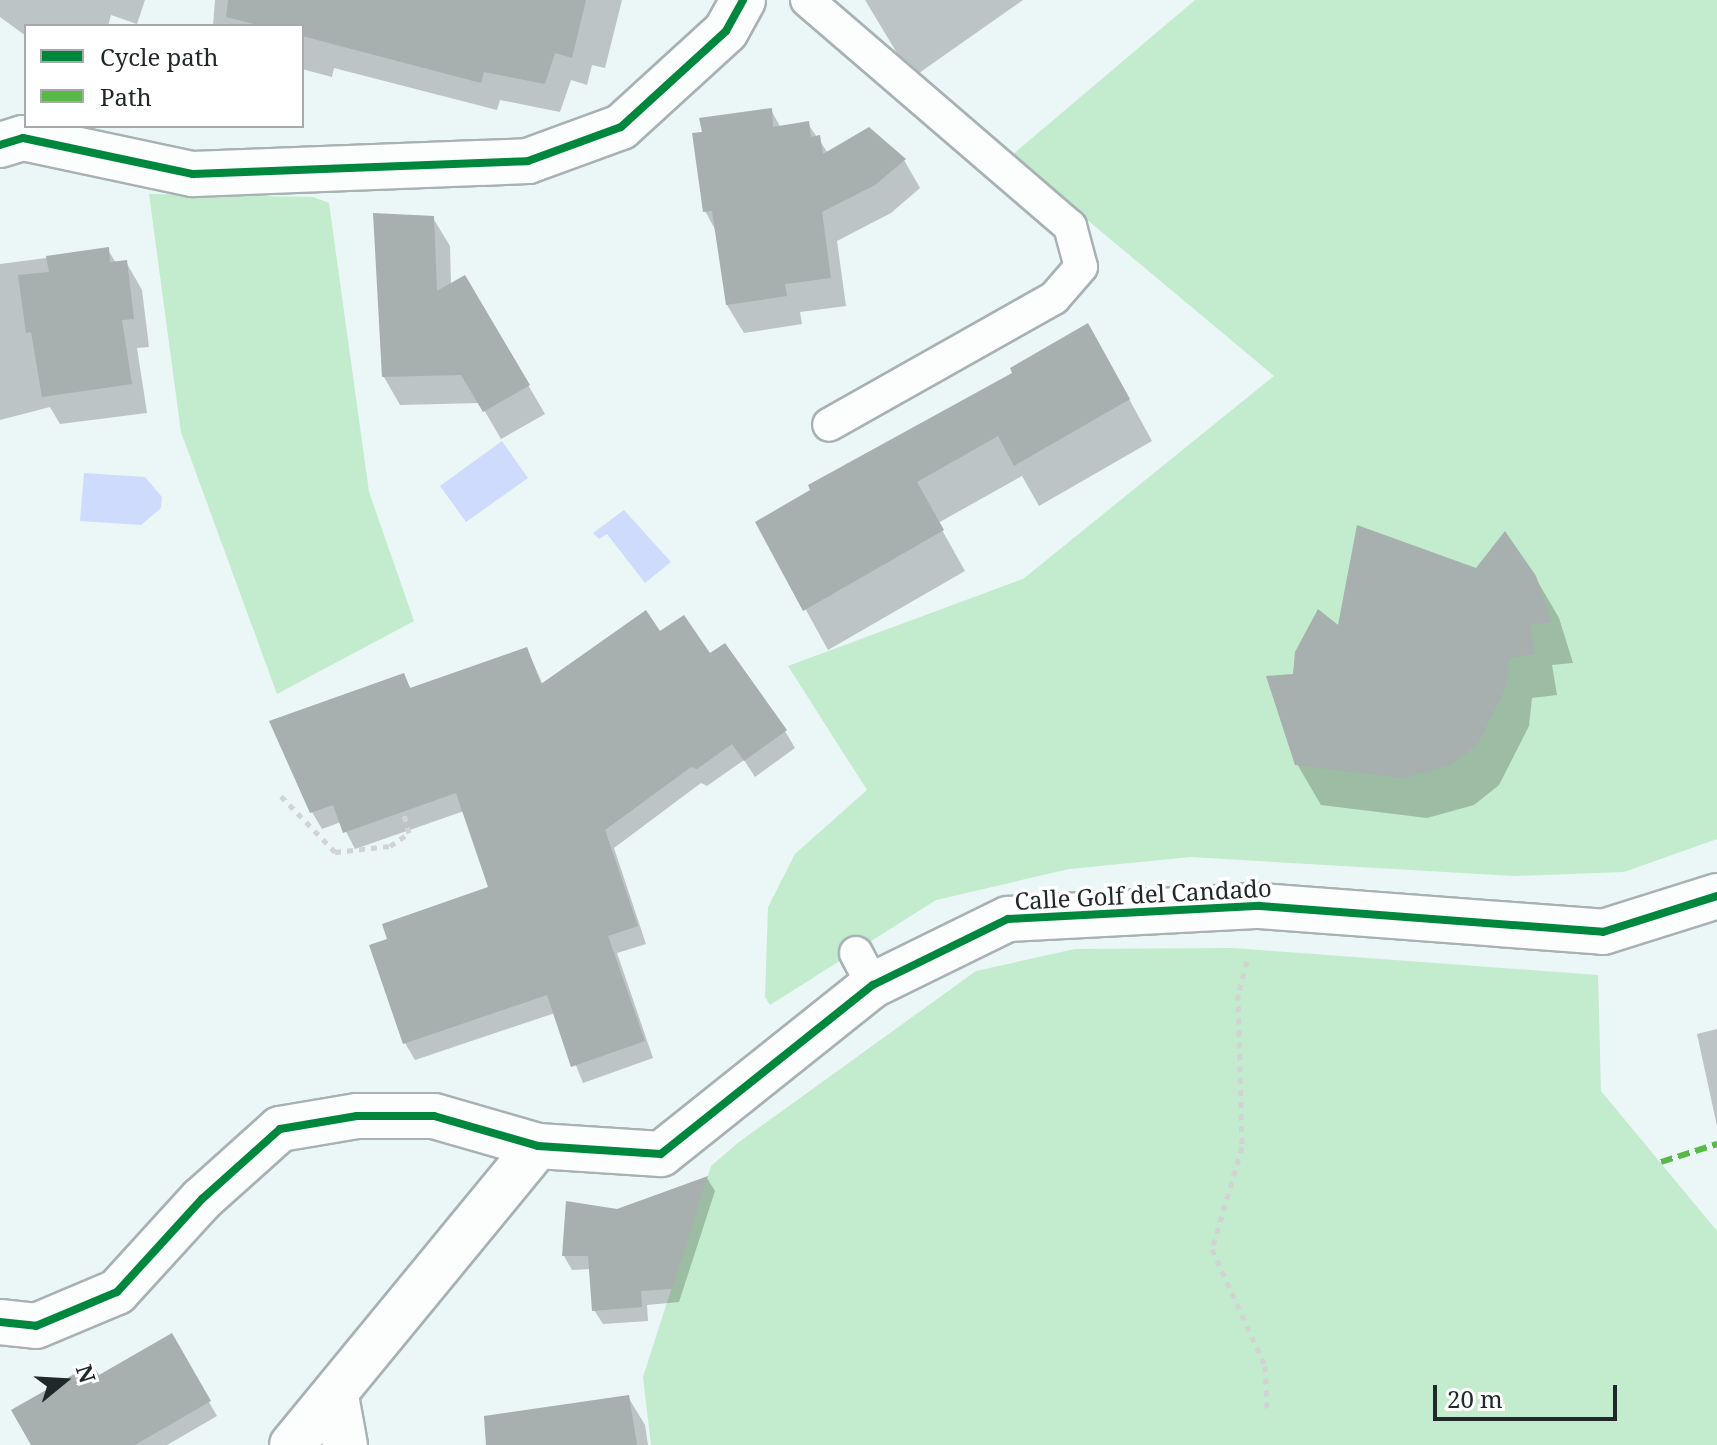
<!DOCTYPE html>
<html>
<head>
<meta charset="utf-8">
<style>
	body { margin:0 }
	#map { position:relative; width:1717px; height:1445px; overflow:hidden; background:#ebf6f7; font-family:"Noto Serif",serif }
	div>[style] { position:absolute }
	.green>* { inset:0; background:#c3ebcd }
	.water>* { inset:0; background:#cfdbfc }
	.shadow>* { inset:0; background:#0003 }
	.building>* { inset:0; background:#a7afaf }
	.path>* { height:5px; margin-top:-2.5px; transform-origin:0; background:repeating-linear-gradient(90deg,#d1d4d4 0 6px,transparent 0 12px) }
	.roads { filter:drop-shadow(2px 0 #a9b1b3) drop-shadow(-2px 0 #a9b1b3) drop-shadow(0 2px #a9b1b3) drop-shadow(0 -2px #a9b1b3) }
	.lane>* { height:32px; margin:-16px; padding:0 16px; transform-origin:16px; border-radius:16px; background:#fcfefe }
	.street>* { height:44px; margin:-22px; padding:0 22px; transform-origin:22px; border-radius:22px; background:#fcfefe }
	.quiet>* { height:6px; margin-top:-3px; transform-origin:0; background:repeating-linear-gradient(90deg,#58b947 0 12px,transparent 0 18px) }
	.cycleway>* { height:8px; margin:-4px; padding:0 4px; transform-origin:4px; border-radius:4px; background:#00873e }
	span { translate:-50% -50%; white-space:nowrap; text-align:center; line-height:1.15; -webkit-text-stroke:7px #fff; paint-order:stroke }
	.street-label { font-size:24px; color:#202829 }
	.legend { position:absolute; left:24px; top:24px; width:280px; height:104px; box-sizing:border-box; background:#fff; border:2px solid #a6a9a9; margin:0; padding:10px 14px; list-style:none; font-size:24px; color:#202829 }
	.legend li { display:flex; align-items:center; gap:16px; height:40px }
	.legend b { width:40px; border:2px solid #a6a9a9 }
	.north { position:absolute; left:24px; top:1341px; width:80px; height:80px; -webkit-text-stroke:6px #fff; paint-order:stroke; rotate:72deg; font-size:22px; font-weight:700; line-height:32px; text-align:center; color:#202829 }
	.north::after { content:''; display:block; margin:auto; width:28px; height:36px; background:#202829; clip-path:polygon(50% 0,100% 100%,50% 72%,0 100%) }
	.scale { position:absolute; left:1433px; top:1385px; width:184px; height:36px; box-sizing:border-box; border:4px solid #202829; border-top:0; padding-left:10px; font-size:24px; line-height:28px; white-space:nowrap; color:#202829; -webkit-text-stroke:6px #fff; paint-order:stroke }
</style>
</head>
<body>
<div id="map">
	<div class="green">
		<i style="clip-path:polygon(1195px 0,1717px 0,1717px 839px,1624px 872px,1514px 876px,1191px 857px,1069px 869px,936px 900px,770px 1005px,765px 997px,768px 907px,795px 854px,867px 790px,788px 666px,1023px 579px,1274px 376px,1011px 156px)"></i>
		<i style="clip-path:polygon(149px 194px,313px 197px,329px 203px,369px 492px,414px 621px,277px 694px,181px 432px)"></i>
		<i style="clip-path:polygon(1233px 948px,1598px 975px,1601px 1091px,1717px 1231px,1717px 1445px,651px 1445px,643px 1377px,711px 1166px,739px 1142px,976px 971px,1075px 949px)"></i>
	</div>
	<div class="water">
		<i style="clip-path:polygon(502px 441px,528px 478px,466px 522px,440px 486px)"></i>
		<i style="clip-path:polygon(84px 473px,145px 477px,162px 497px,161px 508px,141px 525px,80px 521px)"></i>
		<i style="clip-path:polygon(624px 510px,671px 562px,645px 583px,607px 534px,599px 539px,593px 533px)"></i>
	</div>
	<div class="shadow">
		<i style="clip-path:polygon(0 0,145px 0,137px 24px,111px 15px,108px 26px,26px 26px,26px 36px,0 17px)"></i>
		<i style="clip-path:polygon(215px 0,622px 0,605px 68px,592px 65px,587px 85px,571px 80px,560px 112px,500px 100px,497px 110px,334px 68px,332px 77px,302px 69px,302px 26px,213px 26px)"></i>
		<i style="clip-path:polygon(865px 0,1023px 0,912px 78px)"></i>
		<i style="clip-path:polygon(771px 110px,781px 128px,808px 124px,828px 153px,904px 160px,920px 188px,891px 213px,837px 241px,846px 306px,800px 312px,802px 324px,744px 333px,727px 305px,717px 233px,705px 211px)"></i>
		<i style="clip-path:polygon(433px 218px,450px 246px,451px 285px,465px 277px,545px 414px,501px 439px,480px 403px,400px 405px,384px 377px)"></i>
		<i style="clip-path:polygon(108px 250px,116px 263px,126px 262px,142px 290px,149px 347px,137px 348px,147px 413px,60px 424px,50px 407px,0 420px,0 264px)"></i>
		<i style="clip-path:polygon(1111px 366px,1152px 441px,1039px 506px,1022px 476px,938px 523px,965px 571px,828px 650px,758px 523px,1014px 373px)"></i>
		<i style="clip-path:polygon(1476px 570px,1535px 577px,1559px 618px,1573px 663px,1552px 665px,1557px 695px,1532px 698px,1529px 726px,1499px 785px,1474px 805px,1427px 818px,1321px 805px,1297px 764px,1295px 675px,1339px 629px)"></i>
		<i style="clip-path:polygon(660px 634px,710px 656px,785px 731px,795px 748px,755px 777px,744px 760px,707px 786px,701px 783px,614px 848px,646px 944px,617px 953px,653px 1058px,583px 1083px,555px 1013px,415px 1060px,405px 1043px,390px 940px,491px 888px,464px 811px,355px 849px,341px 822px,322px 829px,312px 812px,404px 676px,411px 689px,527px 649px,543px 685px)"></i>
		<i style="clip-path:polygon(1717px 1029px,1717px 1126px,1697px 1034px)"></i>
		<i style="clip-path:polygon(707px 1178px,715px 1191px,679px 1302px,647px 1305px,648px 1321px,603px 1324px,594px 1310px,591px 1269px,572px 1270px,564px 1256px,617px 1211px)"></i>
		<i style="clip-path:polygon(171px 1336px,217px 1416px,167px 1445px,34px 1445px)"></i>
		<i style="clip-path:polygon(628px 1397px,645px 1425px,648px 1445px,581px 1445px)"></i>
	</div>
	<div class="building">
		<i style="clip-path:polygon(228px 0,586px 0,572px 58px,555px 53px,545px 84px,484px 72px,481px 83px,302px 36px,302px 26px,262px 26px,226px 17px)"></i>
		<i style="clip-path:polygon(772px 108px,773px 127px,809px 121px,811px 137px,820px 135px,823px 154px,869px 127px,906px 159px,875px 185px,822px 212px,831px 278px,785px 284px,787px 296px,726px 305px,712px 211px,703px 212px,692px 133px,702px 132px,699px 118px)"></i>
		<i style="clip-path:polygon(373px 213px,434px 216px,437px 291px,465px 275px,530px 385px,483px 412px,461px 375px,382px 377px)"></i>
		<i style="clip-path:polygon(109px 247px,110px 262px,127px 260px,134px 319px,122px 320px,132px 384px,42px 397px,31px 332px,26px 333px,18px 275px,49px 272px,46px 256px)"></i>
		<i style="clip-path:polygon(1088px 323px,1130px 399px,1014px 466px,998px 436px,917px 482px,944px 530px,803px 611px,755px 522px,810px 490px,808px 485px,1012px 373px,1010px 368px)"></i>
		<i style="clip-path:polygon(1357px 525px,1476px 568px,1505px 531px,1536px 576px,1552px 622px,1530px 625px,1535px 654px,1509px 658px,1507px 685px,1477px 745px,1451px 765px,1403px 778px,1295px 765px,1266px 676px,1293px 674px,1295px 652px,1318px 609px,1338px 625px)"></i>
		<i style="clip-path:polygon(646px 610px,660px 631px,684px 615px,710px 653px,725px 643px,787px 730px,744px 761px,732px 744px,697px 769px,691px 767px,605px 830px,638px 926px,608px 936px,645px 1041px,571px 1067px,547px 995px,403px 1044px,369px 945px,387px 939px,382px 924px,488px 887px,456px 793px,343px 833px,333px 805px,310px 813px,269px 721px,404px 673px,410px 688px,527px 647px,541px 684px)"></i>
		<i style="clip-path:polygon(708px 1176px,672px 1289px,641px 1291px,642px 1307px,592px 1311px,588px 1256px,562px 1256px,566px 1201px,617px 1209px)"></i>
		<i style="clip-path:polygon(172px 1333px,211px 1401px,135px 1445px,31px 1445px,11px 1410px,92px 1364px,99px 1375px)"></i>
		<i style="clip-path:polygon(629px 1395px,637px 1445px,486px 1445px,484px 1416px)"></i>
	</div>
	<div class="path">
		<i style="left:281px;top:796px;width:78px;rotate:46deg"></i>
		<i style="left:335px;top:852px;width:55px;rotate:-6.2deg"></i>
		<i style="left:390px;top:846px;width:23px;rotate:-34deg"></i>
		<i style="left:409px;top:833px;width:23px;rotate:-105deg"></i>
		<i style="left:1247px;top:961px;width:34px;rotate:105deg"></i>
		<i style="left:1238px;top:994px;width:153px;rotate:88.5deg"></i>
		<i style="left:1242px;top:1147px;width:106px;rotate:106.4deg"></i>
		<i style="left:1212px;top:1249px;width:128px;rotate:65.6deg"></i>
		<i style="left:1265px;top:1366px;width:44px;rotate:87.4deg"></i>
	</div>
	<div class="roads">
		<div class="lane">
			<i style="left:807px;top:0;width:347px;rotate:40.7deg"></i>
			<i style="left:1070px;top:226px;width:42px;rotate:75deg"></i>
			<i style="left:1081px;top:267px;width:41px;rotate:131.1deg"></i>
			<i style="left:1054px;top:298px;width:258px;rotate:150.6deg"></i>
			<i style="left:856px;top:953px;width:36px;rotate:62deg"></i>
		</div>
		<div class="street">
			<i style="left:0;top:145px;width:24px;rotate:-17deg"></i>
			<i style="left:23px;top:138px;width:174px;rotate:12deg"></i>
			<i style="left:193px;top:174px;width:335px;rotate:-2.2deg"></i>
			<i style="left:528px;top:161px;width:99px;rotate:-20.1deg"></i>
			<i style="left:621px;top:127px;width:142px;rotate:-42.4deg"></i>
			<i style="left:726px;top:31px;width:35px;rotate:-61deg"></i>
			<i style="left:0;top:1322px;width:36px;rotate:6deg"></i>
			<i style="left:36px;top:1326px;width:88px;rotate:-22.8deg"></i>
			<i style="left:117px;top:1292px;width:126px;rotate:-47.6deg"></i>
			<i style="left:202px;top:1199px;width:105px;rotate:-41.9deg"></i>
			<i style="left:280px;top:1129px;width:78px;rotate:-9.6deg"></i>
			<i style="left:357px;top:1116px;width:77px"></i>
			<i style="left:434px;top:1116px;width:108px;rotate:16.1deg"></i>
			<i style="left:538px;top:1146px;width:123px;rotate:3.7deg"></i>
			<i style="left:661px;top:1154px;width:271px;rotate:-38.6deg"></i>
			<i style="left:873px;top:985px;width:150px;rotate:-26.1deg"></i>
			<i style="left:1008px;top:919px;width:252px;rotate:-3deg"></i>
			<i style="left:1260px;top:906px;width:344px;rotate:4.3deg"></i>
			<i style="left:1603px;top:932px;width:120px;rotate:-17.5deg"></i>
			<i style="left:336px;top:1396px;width:50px;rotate:79.6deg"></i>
			<i style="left:292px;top:1445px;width:387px;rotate:-50.6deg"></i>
		</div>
	</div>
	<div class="quiet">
		<i style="left:1661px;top:1162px;width:59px;rotate:-17.8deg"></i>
	</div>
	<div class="cycleway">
		<i style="left:0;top:145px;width:24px;rotate:-17deg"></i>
		<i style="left:23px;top:138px;width:174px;rotate:12deg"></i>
		<i style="left:193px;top:174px;width:335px;rotate:-2.2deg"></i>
		<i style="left:528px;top:161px;width:99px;rotate:-20.1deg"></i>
		<i style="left:621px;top:127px;width:142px;rotate:-42.4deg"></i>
		<i style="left:726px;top:31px;width:35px;rotate:-61deg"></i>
		<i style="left:0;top:1322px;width:36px;rotate:6deg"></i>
		<i style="left:36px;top:1326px;width:88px;rotate:-22.8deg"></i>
		<i style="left:117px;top:1292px;width:126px;rotate:-47.6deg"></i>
		<i style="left:202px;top:1199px;width:105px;rotate:-41.9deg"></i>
		<i style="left:280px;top:1129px;width:78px;rotate:-9.6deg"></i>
		<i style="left:357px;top:1116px;width:77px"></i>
		<i style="left:434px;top:1116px;width:108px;rotate:16.1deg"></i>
		<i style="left:538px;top:1146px;width:123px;rotate:3.7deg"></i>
		<i style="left:661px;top:1154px;width:271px;rotate:-38.6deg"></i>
		<i style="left:873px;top:985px;width:150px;rotate:-26.1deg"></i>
		<i style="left:1008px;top:919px;width:252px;rotate:-3deg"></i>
		<i style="left:1260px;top:906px;width:344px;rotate:4.3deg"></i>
		<i style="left:1603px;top:932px;width:120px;rotate:-17.5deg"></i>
	</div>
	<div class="street-label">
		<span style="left:1143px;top:894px;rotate:-3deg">Calle Golf del Candado</span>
	</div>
	<ul class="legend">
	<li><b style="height:10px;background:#00873e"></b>Cycle path</li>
	<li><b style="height:10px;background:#58b947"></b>Path</li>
	</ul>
	<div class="north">N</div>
	<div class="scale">20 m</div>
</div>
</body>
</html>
